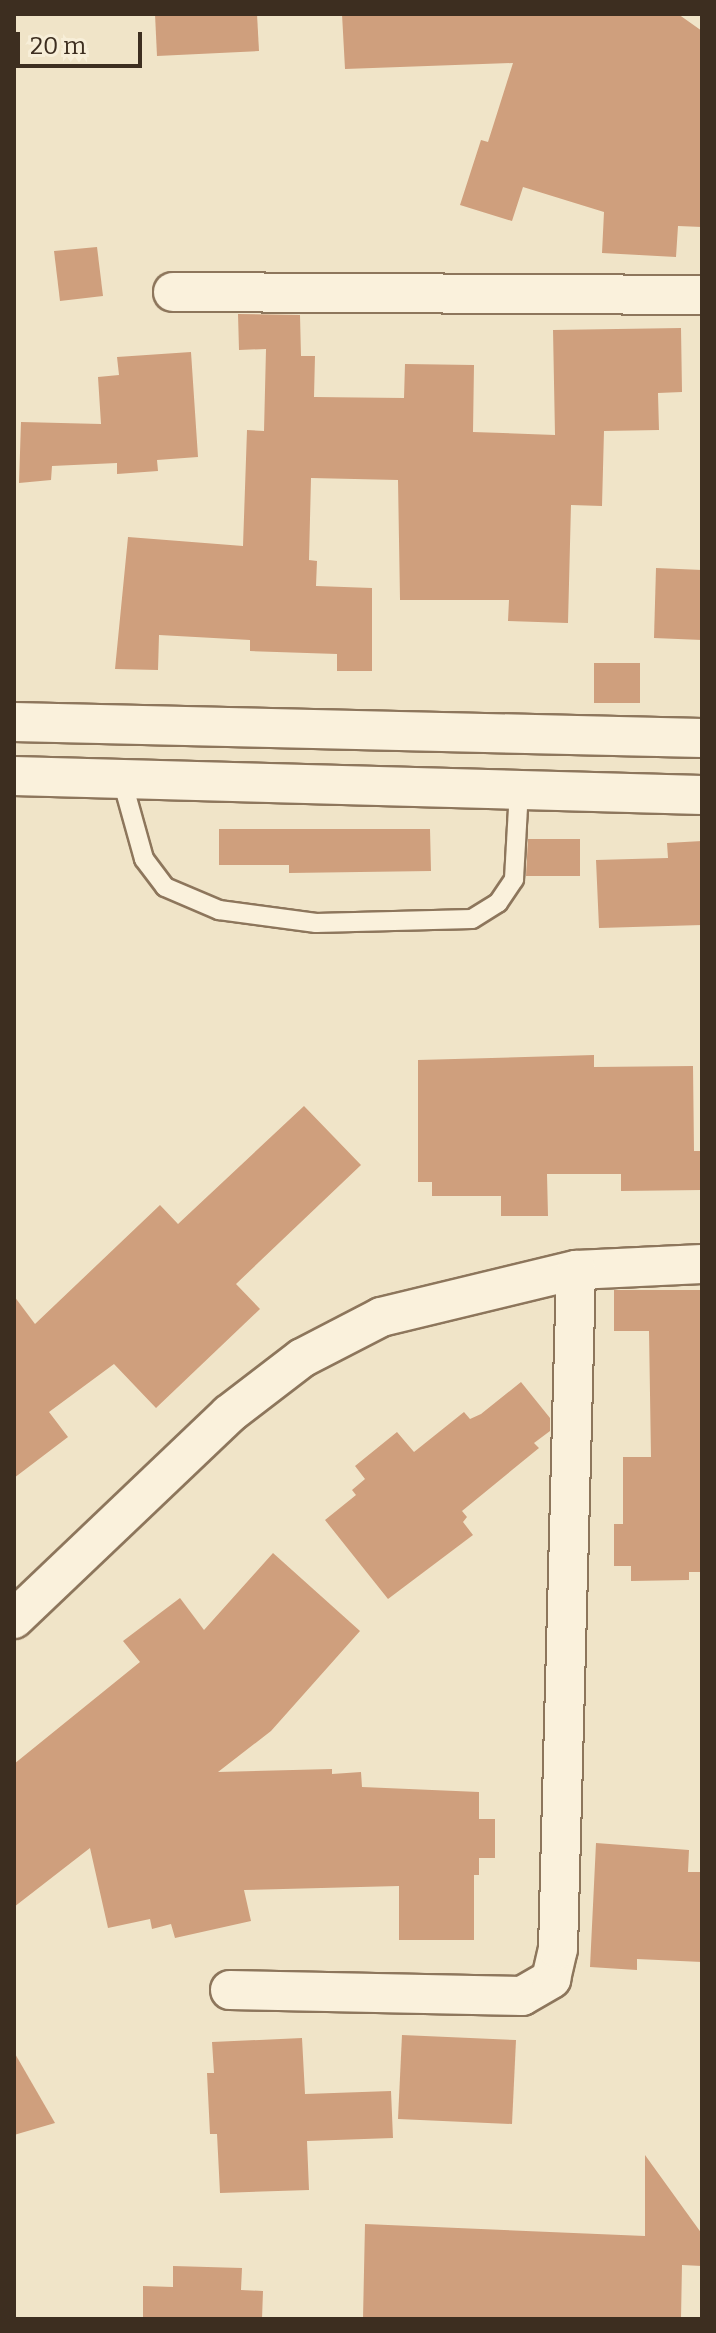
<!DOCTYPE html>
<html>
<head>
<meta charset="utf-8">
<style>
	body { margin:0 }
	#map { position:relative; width:716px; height:2333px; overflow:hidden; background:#f0e4c8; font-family:Bitter,serif }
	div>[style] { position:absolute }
	.building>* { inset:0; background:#cf9f7d }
	.roads { filter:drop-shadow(2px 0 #8d765c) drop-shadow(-2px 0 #8d765c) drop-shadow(0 2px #8d765c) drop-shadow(0 -2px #8d765c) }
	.lane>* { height:18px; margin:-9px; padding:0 9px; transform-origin:9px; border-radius:9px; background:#faf1dc }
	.street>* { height:38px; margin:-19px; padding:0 19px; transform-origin:19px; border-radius:19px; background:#faf1dc }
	span { translate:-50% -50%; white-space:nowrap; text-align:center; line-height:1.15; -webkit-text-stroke:6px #f7eed8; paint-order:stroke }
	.frame { position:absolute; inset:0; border:16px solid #3d2e20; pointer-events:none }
	.scale { position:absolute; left:16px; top:32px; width:126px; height:36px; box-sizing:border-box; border:4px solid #3d2e20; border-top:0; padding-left:10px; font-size:24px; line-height:28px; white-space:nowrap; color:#3d2e20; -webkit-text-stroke:6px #f7eed8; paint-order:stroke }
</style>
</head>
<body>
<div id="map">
	<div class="building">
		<i style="clip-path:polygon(155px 14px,257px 14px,259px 51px,157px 56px)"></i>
		<i style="clip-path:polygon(342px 14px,678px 14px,702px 31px,702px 227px,678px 226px,676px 257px,602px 253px,604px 212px,523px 187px,512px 221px,460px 205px,481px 140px,488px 142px,513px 63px,345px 69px)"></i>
		<i style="clip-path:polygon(97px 247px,103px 296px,60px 301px,54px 251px)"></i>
		<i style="clip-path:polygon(238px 314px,300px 315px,301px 356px,315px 356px,314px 397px,404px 398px,405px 364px,474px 365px,473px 432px,555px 435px,553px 330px,681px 328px,682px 392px,658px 393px,659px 430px,604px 431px,602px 506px,571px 505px,568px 623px,508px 621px,509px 600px,400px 600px,398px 480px,311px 478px,309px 560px,317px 561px,316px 586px,372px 588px,372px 671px,337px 671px,337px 654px,250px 651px,250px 640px,159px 635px,158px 670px,115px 669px,128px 537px,243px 546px,247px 430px,264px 431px,266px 349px,239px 350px)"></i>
		<i style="clip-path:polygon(191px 352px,198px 457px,157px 460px,158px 471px,117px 474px,117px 463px,52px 466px,51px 480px,19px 483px,21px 422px,101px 424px,98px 377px,119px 375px,117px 357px)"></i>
		<i style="clip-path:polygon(656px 568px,702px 570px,702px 640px,654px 638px)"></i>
		<i style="clip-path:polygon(594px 663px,640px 663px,640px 703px,594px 703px)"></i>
		<i style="clip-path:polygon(219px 829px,430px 829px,431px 871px,289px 873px,289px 865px,219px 865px)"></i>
		<i style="clip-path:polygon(528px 839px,580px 839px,580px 876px,526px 876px)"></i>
		<i style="clip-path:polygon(702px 841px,702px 925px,599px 928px,596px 860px,668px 858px,667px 843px)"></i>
		<i style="clip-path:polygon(594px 1055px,594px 1067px,693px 1066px,694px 1151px,702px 1151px,702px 1190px,621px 1191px,621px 1174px,547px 1174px,548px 1216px,501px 1216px,501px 1196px,432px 1196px,432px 1182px,418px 1182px,418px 1060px)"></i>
		<i style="clip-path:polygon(304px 1106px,361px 1165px,236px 1284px,260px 1309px,156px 1408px,114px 1364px,49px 1412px,68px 1437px,14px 1478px,14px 1296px,35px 1324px,160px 1205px,178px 1224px)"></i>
		<i style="clip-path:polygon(614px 1290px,702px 1290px,702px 1572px,689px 1572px,689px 1580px,631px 1581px,631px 1566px,614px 1566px,614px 1524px,623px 1524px,623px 1457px,651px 1457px,649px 1331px,614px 1331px)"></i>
		<i style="clip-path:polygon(521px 1382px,550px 1418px,550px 1431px,534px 1443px,539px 1448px,462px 1511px,467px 1517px,463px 1522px,473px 1535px,388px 1599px,325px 1520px,356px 1495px,352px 1490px,365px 1479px,355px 1466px,397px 1432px,414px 1452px,464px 1412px,470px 1419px,481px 1414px)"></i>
		<i style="clip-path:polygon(273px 1553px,360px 1631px,271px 1731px,218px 1772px,332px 1769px,332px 1774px,361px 1772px,362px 1787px,479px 1792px,479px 1819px,495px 1819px,495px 1858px,479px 1858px,479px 1875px,474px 1875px,474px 1940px,399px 1940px,399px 1886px,244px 1890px,251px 1921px,175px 1938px,171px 1924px,152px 1929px,150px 1919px,108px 1928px,90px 1848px,14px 1907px,14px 1764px,140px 1662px,123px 1641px,180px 1598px,204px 1630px)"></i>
		<i style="clip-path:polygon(596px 1843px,689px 1850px,688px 1872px,702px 1872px,702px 1962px,637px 1959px,637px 1970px,590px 1967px)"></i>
		<i style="clip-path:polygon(402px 2035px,516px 2040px,512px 2124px,398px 2119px)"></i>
		<i style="clip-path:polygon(302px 2038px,305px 2094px,391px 2091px,393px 2138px,307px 2141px,309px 2190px,220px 2193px,217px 2134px,210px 2134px,207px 2073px,214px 2073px,212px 2042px)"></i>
		<i style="clip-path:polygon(14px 2052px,55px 2123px,14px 2135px)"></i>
		<i style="clip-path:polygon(645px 2155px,702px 2234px,702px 2266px,682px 2265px,681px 2319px,363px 2319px,365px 2224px,645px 2236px)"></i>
		<i style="clip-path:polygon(173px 2266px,242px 2268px,241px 2290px,263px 2291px,262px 2319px,143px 2319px,143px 2286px,173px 2287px)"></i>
	</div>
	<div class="roads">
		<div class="lane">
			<i style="left:122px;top:780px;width:82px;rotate:74.4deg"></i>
			<i style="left:144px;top:859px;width:35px;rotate:53deg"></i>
			<i style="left:165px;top:887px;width:59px;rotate:23.1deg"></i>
			<i style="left:219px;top:910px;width:98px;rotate:7.6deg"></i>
			<i style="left:316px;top:923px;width:156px;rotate:-1.5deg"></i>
			<i style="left:472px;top:919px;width:31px;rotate:-32deg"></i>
			<i style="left:498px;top:903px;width:29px;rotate:-56deg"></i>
			<i style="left:514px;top:879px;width:89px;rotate:-86.8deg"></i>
		</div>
		<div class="street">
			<i style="left:173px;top:292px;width:529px;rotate:0.32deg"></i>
			<i style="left:14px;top:722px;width:688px;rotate:1.33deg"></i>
			<i style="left:14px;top:776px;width:688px;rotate:1.58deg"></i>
			<i style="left:14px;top:1619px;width:297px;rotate:-43.6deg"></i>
			<i style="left:229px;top:1414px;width:92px;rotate:-37.5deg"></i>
			<i style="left:302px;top:1358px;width:89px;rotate:-27.4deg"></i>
			<i style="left:381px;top:1317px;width:201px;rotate:-13.6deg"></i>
			<i style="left:576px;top:1270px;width:126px;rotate:-2.7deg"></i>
			<i style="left:230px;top:1990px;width:292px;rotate:1.2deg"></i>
			<i style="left:522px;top:1996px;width:34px;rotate:-30deg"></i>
			<i style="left:551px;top:1979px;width:31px;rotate:-77deg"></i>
			<i style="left:558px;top:1949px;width:679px;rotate:-88.48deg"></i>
		</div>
	</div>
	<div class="frame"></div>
	<div class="scale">20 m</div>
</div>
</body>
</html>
